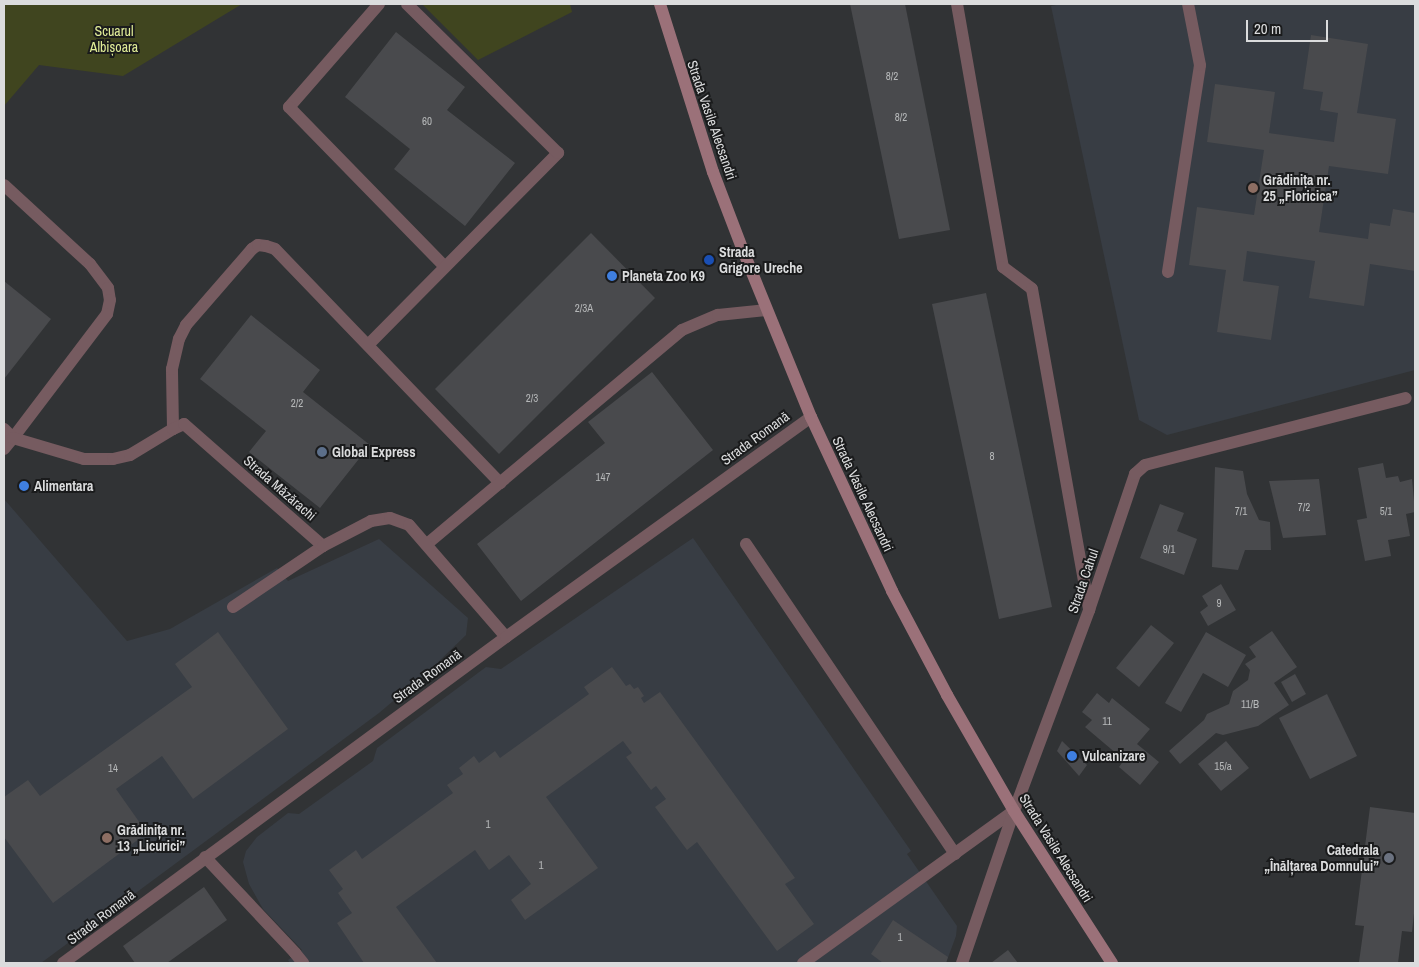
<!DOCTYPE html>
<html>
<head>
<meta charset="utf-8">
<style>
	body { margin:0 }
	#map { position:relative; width:1419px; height:967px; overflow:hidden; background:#313335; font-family:"Archivo Narrow",sans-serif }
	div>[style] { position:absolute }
	.built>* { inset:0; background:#383d44 }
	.green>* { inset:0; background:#40451f }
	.building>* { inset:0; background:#494a4d }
	.lane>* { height:12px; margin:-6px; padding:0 6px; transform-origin:6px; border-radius:6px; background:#765b60 }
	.street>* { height:12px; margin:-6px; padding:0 6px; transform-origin:6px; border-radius:6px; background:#765b60 }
	.secondary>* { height:12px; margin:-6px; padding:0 6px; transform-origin:6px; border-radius:6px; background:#9b7179 }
	.dots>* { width:14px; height:14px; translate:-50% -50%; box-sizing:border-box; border:2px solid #1a1b1c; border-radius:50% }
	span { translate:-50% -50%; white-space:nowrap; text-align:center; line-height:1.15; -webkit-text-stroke:4px #1a1b1c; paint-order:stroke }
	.number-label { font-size:11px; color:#b6b8b9 }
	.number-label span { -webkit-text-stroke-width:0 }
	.park-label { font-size:14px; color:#e0ec97 }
	.street-label { font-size:14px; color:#dbdcdd }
	.poi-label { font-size:14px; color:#dbdcdd; font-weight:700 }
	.left { translate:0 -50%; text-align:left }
	.right { translate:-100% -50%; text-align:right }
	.frame { position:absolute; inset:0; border:5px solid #dbdcdd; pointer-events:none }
	.scale { position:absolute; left:1246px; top:20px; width:82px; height:22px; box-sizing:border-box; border:2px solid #dbdcdd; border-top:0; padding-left:6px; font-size:15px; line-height:18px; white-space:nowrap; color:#dbdcdd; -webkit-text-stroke:4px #1a1b1c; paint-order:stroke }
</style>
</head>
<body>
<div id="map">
	<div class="built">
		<i style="clip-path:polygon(1061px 4px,1415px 4px,1415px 370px,1167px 435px,1139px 420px,1051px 6px)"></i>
		<i style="clip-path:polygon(4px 499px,127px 641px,170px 629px,277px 568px,288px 581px,379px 539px,468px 618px,466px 635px,431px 669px,379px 713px,41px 963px,4px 963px)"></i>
		<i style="clip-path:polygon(693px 538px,911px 851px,907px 854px,957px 926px,956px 936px,946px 963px,290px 963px,288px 960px,302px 950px,263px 909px,249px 884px,243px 862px,246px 851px,257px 837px,288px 813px,299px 814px,373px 761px,377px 748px,486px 667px,501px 669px)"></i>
	</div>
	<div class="green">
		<i style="clip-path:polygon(4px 4px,242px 4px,123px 76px,39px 65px,4px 106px)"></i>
		<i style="clip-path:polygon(422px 4px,570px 4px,572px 12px,478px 60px)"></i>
	</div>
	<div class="building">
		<i style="clip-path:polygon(850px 4px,905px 4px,950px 230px,899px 239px)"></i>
		<i style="clip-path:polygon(396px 32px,465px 87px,447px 110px,515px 163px,465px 226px,394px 169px,410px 149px,345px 97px)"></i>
		<i style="clip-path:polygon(1311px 35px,1368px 44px,1357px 113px,1396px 119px,1388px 174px,1329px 166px,1319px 232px,1368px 239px,1370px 223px,1390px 226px,1393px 209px,1415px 213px,1415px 271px,1370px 264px,1364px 306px,1309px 298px,1315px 261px,1247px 251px,1243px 281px,1279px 286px,1271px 340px,1217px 332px,1226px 270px,1189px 265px,1197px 207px,1254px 215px,1264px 150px,1207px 142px,1215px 84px,1275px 92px,1269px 133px,1334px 142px,1338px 113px,1320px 110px,1323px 92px,1303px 89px)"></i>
		<i style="clip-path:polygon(591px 233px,655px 298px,499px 454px,435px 389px)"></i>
		<i style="clip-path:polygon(4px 281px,51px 319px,4px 379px)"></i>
		<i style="clip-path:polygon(986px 293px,1052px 607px,999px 619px,932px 304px)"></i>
		<i style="clip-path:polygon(251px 315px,320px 370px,303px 392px,370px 445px,320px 508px,249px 452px,266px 431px,200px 379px)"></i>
		<i style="clip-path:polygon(652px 372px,713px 450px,521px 601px,477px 544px,605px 443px,588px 422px)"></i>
		<i style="clip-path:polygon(1383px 463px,1386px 478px,1398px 476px,1400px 482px,1412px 479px,1415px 512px,1406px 514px,1410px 536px,1388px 540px,1391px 556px,1365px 561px,1357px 520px,1367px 518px,1358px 468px)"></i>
		<i style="clip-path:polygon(1215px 467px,1243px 471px,1247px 494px,1259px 520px,1270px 522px,1271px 550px,1245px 550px,1238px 570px,1212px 567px)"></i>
		<i style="clip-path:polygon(1319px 479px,1326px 535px,1283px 538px,1269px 481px)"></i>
		<i style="clip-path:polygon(1160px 504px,1184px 513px,1177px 531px,1197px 539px,1184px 575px,1140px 558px)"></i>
		<i style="clip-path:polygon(1221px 584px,1236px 610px,1208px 626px,1200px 612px,1208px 606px,1202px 596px)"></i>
		<i style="clip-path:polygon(1151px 625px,1174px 643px,1139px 687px,1116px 668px)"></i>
		<i style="clip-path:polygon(1272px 631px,1297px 667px,1274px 683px,1289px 705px,1258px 726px,1223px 735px,1216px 733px,1180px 764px,1169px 751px,1204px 720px,1207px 714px,1229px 704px,1233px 691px,1248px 680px,1250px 670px,1245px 664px,1256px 657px,1249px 647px)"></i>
		<i style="clip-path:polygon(218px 632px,288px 729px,193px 799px,162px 756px,116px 789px,147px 833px,53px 903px,4px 837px,4px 797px,28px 780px,40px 796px,192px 687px,175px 664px)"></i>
		<i style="clip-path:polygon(1206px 632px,1246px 655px,1228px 687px,1203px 673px,1181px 712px,1165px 703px)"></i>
		<i style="clip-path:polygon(612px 667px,626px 686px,630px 684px,634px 689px,638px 687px,644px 696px,641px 698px,644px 703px,660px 692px,795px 878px,785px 884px,814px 924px,777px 951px,697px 842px,687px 850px,655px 807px,666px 799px,656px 786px,651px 790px,626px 757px,632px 753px,623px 741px,546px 797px,598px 868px,525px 920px,511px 900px,531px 884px,509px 855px,489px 870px,475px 850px,396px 907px,437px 963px,364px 963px,337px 923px,352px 913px,338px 893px,343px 889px,329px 870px,356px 850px,362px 859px,453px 793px,447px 785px,463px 774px,459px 768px,474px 756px,479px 763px,495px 751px,500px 758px,589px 694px,584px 687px)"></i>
		<i style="clip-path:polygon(1295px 674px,1306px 694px,1292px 702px,1281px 682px)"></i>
		<i style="clip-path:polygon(1097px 693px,1109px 703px,1112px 698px,1150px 729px,1137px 744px,1159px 762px,1140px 785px,1119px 767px,1124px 760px,1085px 727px,1092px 720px,1082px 712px)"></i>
		<i style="clip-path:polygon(1327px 694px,1357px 756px,1310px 779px,1279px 718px)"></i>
		<i style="clip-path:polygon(1062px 741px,1087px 765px,1079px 776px,1057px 751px)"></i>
		<i style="clip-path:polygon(1226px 741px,1249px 768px,1221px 791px,1198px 764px)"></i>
		<i style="clip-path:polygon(1370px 807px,1415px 813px,1415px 904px,1412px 932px,1402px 931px,1398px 963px,1359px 962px,1364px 926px,1355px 925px)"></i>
		<i style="clip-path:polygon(204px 887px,227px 920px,167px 963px,135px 963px,123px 946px)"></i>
		<i style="clip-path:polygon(893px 920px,948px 957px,946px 963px,883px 963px,871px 954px)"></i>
		<i style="clip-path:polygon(1008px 950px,1018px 963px,991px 963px)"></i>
	</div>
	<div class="lane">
		<i style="left:379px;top:4px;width:137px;rotate:131.1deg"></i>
		<i style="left:289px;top:107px;width:223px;rotate:45.7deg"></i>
		<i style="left:957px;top:4px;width:267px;rotate:80.1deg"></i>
		<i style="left:1003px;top:267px;width:36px;rotate:37deg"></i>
		<i style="left:1032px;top:289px;width:326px;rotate:79.9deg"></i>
		<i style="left:4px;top:185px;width:117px;rotate:42.6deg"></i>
		<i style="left:90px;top:264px;width:30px;rotate:53deg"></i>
		<i style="left:108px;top:288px;width:12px;rotate:81deg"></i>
		<i style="left:110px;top:300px;width:14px;rotate:102deg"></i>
		<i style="left:107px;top:314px;width:156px;rotate:127.2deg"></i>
		<i style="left:13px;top:438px;width:13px;rotate:-135deg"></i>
		<i style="left:1168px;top:272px;width:209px;rotate:-81.2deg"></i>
		<i style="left:1200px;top:65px;width:62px;rotate:-101.1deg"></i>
		<i style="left:369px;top:344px;width:269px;rotate:-45.3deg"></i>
		<i style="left:558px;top:153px;width:212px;rotate:-135.4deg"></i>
		<i style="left:173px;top:429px;width:60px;rotate:-91deg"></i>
		<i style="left:172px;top:369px;width:31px;rotate:-77deg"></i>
		<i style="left:179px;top:339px;width:16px;rotate:-63deg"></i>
		<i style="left:186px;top:325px;width:101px;rotate:-49deg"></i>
		<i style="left:252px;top:249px;width:7px;rotate:-34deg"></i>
		<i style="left:258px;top:245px;width:8px;rotate:7deg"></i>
		<i style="left:266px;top:246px;width:9px;rotate:18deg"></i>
		<i style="left:275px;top:249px;width:325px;rotate:46.1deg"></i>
		<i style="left:427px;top:544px;width:333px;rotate:-40deg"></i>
		<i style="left:682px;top:330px;width:39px;rotate:-23deg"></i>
		<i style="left:718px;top:315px;width:49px;rotate:-5.8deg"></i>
		<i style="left:746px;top:544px;width:374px;rotate:56deg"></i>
		<i style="left:233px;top:607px;width:109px;rotate:-34.1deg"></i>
		<i style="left:205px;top:857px;width:132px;rotate:46.8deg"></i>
		<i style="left:295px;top:953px;width:13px;rotate:51deg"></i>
		<i style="left:803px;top:963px;width:260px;rotate:-35.8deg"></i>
	</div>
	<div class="street">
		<i style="left:4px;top:449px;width:14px;rotate:-51deg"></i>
		<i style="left:13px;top:438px;width:74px;rotate:16.5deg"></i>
		<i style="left:84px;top:459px;width:29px"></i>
		<i style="left:113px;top:459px;width:17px;rotate:-13deg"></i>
		<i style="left:130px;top:455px;width:50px;rotate:-31.2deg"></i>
		<i style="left:173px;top:429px;width:12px;rotate:-24deg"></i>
		<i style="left:184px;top:424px;width:185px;rotate:41.3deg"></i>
		<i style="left:323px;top:546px;width:54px;rotate:-27.5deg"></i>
		<i style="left:371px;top:521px;width:19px;rotate:-9deg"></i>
		<i style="left:390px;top:518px;width:20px;rotate:20deg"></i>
		<i style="left:409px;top:525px;width:148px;rotate:49.1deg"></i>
		<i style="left:63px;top:963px;width:550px;rotate:-36.35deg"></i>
		<i style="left:506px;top:637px;width:376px;rotate:-35.8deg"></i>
		<i style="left:962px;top:963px;width:161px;rotate:-71.1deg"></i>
		<i style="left:1014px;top:811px;width:215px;rotate:-69.5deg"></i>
		<i style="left:1089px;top:610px;width:144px;rotate:-71.3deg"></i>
		<i style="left:1135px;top:474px;width:13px;rotate:-42deg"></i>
		<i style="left:1145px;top:465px;width:269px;rotate:-14.4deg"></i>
	</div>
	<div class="secondary">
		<i style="left:660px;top:4px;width:176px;rotate:72.5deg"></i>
		<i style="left:713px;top:172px;width:81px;rotate:69.1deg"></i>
		<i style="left:742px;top:248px;width:183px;rotate:67.8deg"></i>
		<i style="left:811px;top:417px;width:192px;rotate:65deg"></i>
		<i style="left:892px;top:591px;width:118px;rotate:62.1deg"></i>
		<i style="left:947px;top:695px;width:134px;rotate:60deg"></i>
		<i style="left:1014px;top:811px;width:181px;rotate:57.2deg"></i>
	</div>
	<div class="dots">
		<i style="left:1253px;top:188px;background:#8d6e63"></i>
		<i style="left:709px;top:260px;background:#1a4fb4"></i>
		<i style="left:612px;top:276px;background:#3f7fe0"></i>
		<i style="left:322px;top:452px;background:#5c6f8a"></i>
		<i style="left:24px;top:486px;background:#3f7fe0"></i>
		<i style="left:1072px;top:756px;background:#3f7fe0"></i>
		<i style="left:107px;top:838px;background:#8d6e63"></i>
		<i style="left:1389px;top:858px;background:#6b7280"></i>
	</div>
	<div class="number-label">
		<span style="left:892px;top:76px">8/2</span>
		<span style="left:901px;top:117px">8/2</span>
		<span style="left:427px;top:121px">60</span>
		<span style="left:584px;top:308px">2/3A</span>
		<span style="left:532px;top:398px">2/3</span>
		<span style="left:297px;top:403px">2/2</span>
		<span style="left:992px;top:456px">8</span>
		<span style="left:603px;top:477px">147</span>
		<span style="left:1304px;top:507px">7/2</span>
		<span style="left:1241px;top:511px">7/1</span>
		<span style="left:1386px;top:511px">5/1</span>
		<span style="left:1169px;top:549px">9/1</span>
		<span style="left:1219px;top:603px">9</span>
		<span style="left:1250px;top:704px">11/B</span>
		<span style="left:1107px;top:721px">11</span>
		<span style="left:1223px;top:766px">15/a</span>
		<span style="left:113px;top:768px">14</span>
		<span style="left:488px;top:824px">1</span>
		<span style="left:541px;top:865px">1</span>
		<span style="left:900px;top:937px">1</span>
	</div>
	<div class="park-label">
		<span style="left:114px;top:39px">Scuarul<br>Albișoara</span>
	</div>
	<div class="street-label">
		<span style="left:712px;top:120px;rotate:71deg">Strada Vasile Alecsandri</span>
		<span style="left:755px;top:438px;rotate:-36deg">Strada Romană</span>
		<span style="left:280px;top:488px;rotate:41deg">Strada Măzărachi</span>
		<span style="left:863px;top:494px;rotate:65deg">Strada Vasile Alecsandri</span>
		<span style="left:1083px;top:581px;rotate:-71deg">Strada Cahul</span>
		<span style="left:427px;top:676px;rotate:-36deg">Strada Romană</span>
		<span style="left:1056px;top:848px;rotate:58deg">Strada Vasile Alecsandri</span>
		<span style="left:101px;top:917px;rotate:-37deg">Strada Romană</span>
	</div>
	<div class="poi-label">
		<span class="left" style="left:1263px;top:188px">Grădinița nr.<br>25 „Floricica”</span>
		<span class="left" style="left:719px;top:260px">Strada<br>Grigore Ureche</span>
		<span class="left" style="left:622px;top:276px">Planeta Zoo K9</span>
		<span class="left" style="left:332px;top:452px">Global Express</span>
		<span class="left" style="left:34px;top:486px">Alimentara</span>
		<span class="left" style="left:1082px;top:756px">Vulcanizare</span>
		<span class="left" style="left:117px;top:838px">Grădinița nr.<br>13 „Licurici”</span>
		<span class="right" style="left:1379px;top:858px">Catedrala<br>„Înălțarea Domnului”</span>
	</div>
	<div class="frame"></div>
	<div class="scale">20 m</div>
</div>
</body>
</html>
